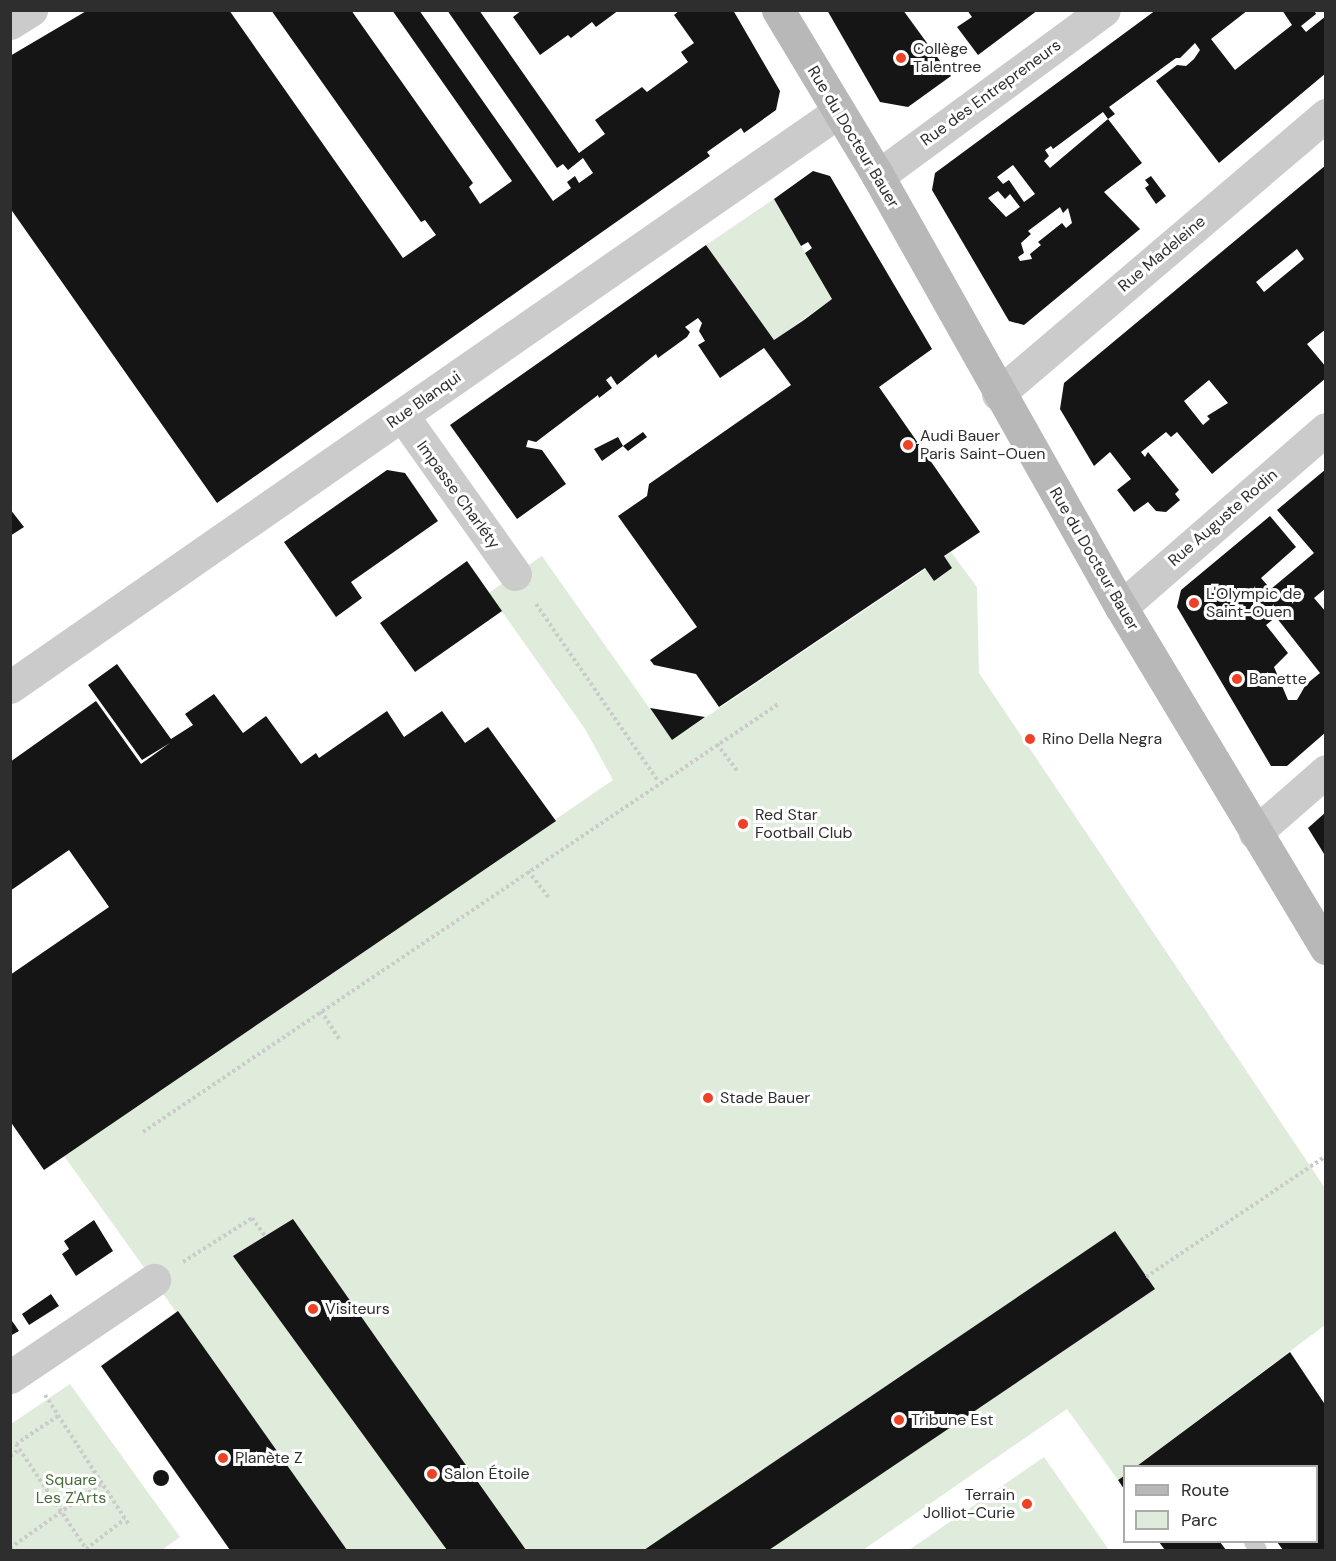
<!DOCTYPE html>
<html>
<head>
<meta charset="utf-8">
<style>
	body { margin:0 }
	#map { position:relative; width:1336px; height:1561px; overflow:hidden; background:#fff; font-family:"DM Sans",sans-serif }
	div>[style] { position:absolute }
	.green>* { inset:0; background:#e0ecdb }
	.building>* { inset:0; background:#151515 }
	.round { border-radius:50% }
	.path>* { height:4px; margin-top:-2px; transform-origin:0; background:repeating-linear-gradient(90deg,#cbcbcb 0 3px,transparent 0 6px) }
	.lane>* { height:18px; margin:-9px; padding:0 9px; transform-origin:9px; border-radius:9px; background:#cbcbcb }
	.street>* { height:33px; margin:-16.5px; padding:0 16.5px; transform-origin:16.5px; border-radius:16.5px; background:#cbcbcb }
	.secondary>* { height:33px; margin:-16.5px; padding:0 16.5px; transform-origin:16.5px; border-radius:16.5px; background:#b8b8b8 }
	.dots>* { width:16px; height:16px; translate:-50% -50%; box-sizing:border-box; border:3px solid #fff; border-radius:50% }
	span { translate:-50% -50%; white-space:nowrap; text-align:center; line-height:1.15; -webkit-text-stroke:6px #fff; paint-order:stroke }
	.poi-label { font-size:16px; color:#2e2e2e }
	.left { translate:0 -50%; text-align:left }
	.right { translate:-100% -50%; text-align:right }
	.street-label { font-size:16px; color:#2e2e2e }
	.park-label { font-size:16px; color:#466c39 }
	.frame { position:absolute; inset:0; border:12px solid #2e2e2e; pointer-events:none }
	.legend { position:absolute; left:1123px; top:1465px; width:195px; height:78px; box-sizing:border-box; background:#fff; border:2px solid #ababab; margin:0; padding:8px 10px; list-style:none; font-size:18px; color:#2e2e2e }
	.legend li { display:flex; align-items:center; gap:12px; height:30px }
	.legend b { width:30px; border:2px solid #ababab }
</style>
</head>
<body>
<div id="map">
	<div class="green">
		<i style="clip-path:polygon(774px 199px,832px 299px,774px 340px,706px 245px)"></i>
		<i style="clip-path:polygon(951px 552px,977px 587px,979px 673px,1325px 1188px,1325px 1325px,1137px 1466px,1124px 1466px,1124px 1476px,1118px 1480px,1067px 1409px,863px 1550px,347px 1550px,64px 1156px,613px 780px,585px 729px,489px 593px,515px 574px,542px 556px,672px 740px)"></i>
		<i style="clip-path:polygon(70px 1384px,180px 1537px,162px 1550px,11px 1550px,11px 1424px)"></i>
		<i style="clip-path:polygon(1044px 1457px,1109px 1550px,909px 1550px)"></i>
	</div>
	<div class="building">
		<i style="clip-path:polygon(88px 10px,229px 10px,403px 258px,436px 235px,425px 220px,421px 222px,271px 10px,351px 10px,473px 183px,469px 187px,480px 204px,512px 181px,392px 10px,419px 10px,553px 201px,571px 188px,567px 182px,575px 176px,579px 183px,593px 173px,583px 158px,568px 170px,563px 164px,557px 168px,447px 10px,479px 10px,579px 153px,605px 134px,595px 120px,642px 87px,647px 92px,688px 62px,681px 52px,694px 43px,674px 15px,680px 10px,733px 10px,780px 91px,776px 110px,744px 133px,741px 128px,707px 152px,710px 156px,217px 503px,10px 208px,10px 56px)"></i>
		<i style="clip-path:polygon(522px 10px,619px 10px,596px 27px,592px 22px,571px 38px,568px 35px,540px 55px,513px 17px)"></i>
		<i style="clip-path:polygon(827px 10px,903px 10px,951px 76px,908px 107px,880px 102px)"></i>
		<i style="clip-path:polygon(967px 10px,1038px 10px,978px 55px,957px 27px,972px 17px)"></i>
		<i style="clip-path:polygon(evenodd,1156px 10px,1248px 10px,1211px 39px,1235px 70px,1292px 25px,1282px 10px,1314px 10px,1316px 14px,1301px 26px,1306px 32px,1326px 16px,1326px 73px,1219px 163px,1156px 81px,1177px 65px,1186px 66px,1194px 59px,1200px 50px,1195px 43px,1180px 58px,1176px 58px,1109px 107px,1115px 114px,1108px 119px,1103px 112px,1053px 149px,1051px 146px,1045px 150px,1049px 156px,1044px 161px,1050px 168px,1108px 119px,1142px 163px,1104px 192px,1140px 229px,1024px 325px,1009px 321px,932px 190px,935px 173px,1156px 10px,1013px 165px,1035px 194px,1024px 202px,1009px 180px,1003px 184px,997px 177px,1013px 165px,1156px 10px,998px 191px,1005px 199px,1010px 194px,1020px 207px,1006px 217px,988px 198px,998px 191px,1156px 10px,1060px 207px,1063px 213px,1068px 208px,1072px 223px,1066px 228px,1062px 223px,1038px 242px,1041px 245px,1030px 254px,1032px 259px,1020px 261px,1018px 257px,1024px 253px,1021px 243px,1031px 234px,1028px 231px,1060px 207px)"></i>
		<i style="clip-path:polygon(evenodd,1326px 165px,1326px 329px,1307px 344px,1326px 367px,1326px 378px,1212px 474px,1177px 432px,1171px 437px,1166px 432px,1141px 452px,1145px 457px,1148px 452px,1179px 490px,1175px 494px,1180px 500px,1166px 512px,1156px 511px,1148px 502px,1134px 512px,1117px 490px,1131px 479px,1110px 452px,1094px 466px,1060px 409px,1064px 383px,1326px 165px,1297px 249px,1304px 259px,1264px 292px,1256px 282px,1297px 249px,1326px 165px,1209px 380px,1228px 403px,1207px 416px,1210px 419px,1203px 425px,1184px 401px,1209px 380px)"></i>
		<i style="clip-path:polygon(813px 171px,830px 176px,932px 349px,879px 387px,980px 532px,944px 556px,952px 568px,934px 581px,925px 568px,719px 707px,696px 674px,654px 665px,650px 660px,697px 627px,618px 516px,647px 496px,649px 484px,791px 385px,764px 348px,720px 378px,698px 345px,705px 341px,699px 331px,702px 323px,698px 318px,685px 327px,690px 332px,687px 337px,658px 358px,656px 354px,617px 385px,611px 376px,606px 380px,612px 388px,599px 398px,598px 395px,536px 442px,528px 440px,526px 447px,542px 450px,566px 484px,517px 519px,450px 425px,706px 245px,774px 340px,804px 320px,832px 299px,805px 253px,812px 248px,808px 242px,801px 246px,774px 199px)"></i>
		<i style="clip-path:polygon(1151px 176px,1166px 196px,1156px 204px,1145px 188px,1149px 185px,1145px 180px)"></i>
		<i style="clip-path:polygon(643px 432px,647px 437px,628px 451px,623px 446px,602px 461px,594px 449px,618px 437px,623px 446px)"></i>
		<i style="clip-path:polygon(evenodd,1326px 469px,1326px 588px,1314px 598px,1326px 612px,1326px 732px,1287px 766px,1271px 766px,1177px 607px,1181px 590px,1270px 516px,1296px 547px,1261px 578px,1268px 586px,1260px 591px,1266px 600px,1276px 594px,1271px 589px,1314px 553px,1277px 510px,1326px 469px,1238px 603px,1244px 614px,1239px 618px,1233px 607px,1238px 603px,1326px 469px,1276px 617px,1320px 673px,1309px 682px,1304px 676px,1300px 679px,1305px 686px,1297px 700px,1288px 700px,1274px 667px,1288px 653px,1266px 625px,1276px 617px)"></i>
		<i style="clip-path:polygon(387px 470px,405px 473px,438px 521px,351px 582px,362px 598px,336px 617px,284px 542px)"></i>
		<i style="clip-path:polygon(10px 509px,24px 527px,10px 536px)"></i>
		<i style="clip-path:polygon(467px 561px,502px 611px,415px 672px,380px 623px)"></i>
		<i style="clip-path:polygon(117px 664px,171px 739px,193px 725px,185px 714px,214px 694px,243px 733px,266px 716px,301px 764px,316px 753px,319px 758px,387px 711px,404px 737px,442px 711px,465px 743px,488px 727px,556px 821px,44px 1170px,10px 1121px,10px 975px,109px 907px,69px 850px,10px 891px,10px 762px,96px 701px,141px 764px,170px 743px,142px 760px,88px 685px)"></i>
		<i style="clip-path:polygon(650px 708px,705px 717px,672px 740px)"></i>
		<i style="clip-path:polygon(1326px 812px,1326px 857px,1308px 828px)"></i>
		<i style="clip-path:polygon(293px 1219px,393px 1362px,526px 1550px,447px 1550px,233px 1256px)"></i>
		<i style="clip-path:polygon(94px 1220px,113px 1251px,76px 1276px,62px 1254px,69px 1249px,64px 1241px)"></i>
		<i style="clip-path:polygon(1115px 1231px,1155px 1289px,769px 1550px,644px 1550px)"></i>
		<i style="clip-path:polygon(51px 1294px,59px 1306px,29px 1325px,22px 1314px)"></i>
		<i style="clip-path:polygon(178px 1311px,347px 1550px,230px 1550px,101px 1366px)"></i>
		<i style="clip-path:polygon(10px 1318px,19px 1331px,10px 1336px)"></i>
		<i style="clip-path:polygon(1290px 1352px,1326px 1406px,1326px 1550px,1283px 1550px,1277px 1542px,1317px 1542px,1316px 1466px,1137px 1466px)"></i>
		<i class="round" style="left:153px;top:1470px;width:16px;height:16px"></i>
		<i style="clip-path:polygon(1124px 1476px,1124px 1489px,1118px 1480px)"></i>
		<i style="clip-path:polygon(1159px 1542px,1220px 1542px,1226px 1550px,1165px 1550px)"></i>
	</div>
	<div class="path">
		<i style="left:536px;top:604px;width:216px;rotate:55.4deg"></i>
		<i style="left:717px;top:744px;width:34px;rotate:53deg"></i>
		<i style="left:528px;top:871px;width:34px;rotate:52deg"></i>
		<i style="left:321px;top:1011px;width:35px;rotate:57deg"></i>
		<i style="left:143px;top:1132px;width:768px;rotate:-33.96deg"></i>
		<i style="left:183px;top:1262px;width:82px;rotate:-32.5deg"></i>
		<i style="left:252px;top:1218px;width:22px;rotate:54deg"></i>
		<i style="left:1146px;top:1277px;width:217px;rotate:-33.9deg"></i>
		<i style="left:45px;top:1395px;width:155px;rotate:57.1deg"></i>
		<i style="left:58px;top:1416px;width:50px;rotate:146.3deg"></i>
		<i style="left:16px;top:1444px;width:128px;rotate:56.2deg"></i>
		<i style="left:10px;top:1456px;width:12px;rotate:-35deg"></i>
		<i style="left:10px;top:1548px;width:113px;rotate:-35.2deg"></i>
		<i style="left:86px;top:1549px;width:49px;rotate:-37.6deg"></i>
	</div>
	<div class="lane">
		<i style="left:1253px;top:1542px;width:9px;rotate:58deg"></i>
	</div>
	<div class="street">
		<i style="left:10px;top:23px;width:25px;rotate:-32deg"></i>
		<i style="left:878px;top:176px;width:280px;rotate:-36.3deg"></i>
		<i style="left:998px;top:394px;width:431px;rotate:-40.4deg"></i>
		<i style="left:402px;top:415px;width:195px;rotate:54.6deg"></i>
		<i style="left:1121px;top:607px;width:271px;rotate:-41deg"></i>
		<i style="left:10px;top:687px;width:1008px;rotate:-34.78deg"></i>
		<i style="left:1255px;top:833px;width:94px;rotate:-41.1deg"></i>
		<i style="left:10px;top:1377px;width:174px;rotate:-34deg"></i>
	</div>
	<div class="secondary">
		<i style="left:778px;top:10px;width:194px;rotate:58.9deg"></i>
		<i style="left:878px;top:176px;width:495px;rotate:60.6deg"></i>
		<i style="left:1121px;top:607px;width:398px;rotate:59deg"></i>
	</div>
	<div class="dots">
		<i style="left:901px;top:58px;background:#ef4126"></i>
		<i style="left:908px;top:445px;background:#ef4126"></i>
		<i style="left:1194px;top:603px;background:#ef4126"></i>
		<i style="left:1237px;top:679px;background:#ef4126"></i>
		<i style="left:1030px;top:739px;background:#ef4126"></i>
		<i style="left:743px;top:824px;background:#ef4126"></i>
		<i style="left:708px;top:1098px;background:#ef4126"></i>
		<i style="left:313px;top:1309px;background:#ef4126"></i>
		<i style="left:899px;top:1420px;background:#ef4126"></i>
		<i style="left:223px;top:1458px;background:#ef4126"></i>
		<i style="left:432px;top:1474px;background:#ef4126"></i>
		<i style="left:1027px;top:1504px;background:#ef4126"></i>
	</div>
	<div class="poi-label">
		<span class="left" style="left:913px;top:58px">Collège<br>Talentree</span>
		<span class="left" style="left:920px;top:445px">Audi Bauer<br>Paris Saint-Ouen</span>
		<span class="left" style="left:1206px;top:603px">L'Olympic de<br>Saint-Ouen</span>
		<span class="left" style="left:1249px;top:679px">Banette</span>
		<span class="left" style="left:1042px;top:739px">Rino Della Negra</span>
		<span class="left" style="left:755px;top:824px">Red Star<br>Football Club</span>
		<span class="left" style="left:720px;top:1098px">Stade Bauer</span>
		<span class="left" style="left:325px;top:1309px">Visiteurs</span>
		<span class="left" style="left:911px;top:1420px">Tribune Est</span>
		<span class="left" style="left:235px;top:1458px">Planète Z</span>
		<span class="left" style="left:444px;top:1474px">Salon Étoile</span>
		<span class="right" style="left:1015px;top:1504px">Terrain<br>Jolliot-Curie</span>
	</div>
	<div class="street-label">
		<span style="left:991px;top:93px;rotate:-36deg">Rue des Entrepreneurs</span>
		<span style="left:853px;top:137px;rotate:59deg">Rue du Docteur Bauer</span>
		<span style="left:1162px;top:254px;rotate:-40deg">Rue Madeleine</span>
		<span style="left:424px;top:400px;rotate:-35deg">Rue Blanqui</span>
		<span style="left:458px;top:495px;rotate:54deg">Impasse Charléty</span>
		<span style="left:1223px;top:518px;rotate:-41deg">Rue Auguste Rodin</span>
		<span style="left:1094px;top:559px;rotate:60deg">Rue du Docteur Bauer</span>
	</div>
	<div class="park-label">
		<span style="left:71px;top:1489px">Square<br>Les Z'Arts</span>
	</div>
	<div class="frame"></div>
	<ul class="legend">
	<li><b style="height:8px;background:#b8b8b8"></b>Route</li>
	<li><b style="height:16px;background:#e0ecdb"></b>Parc</li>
	</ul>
</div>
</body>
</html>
